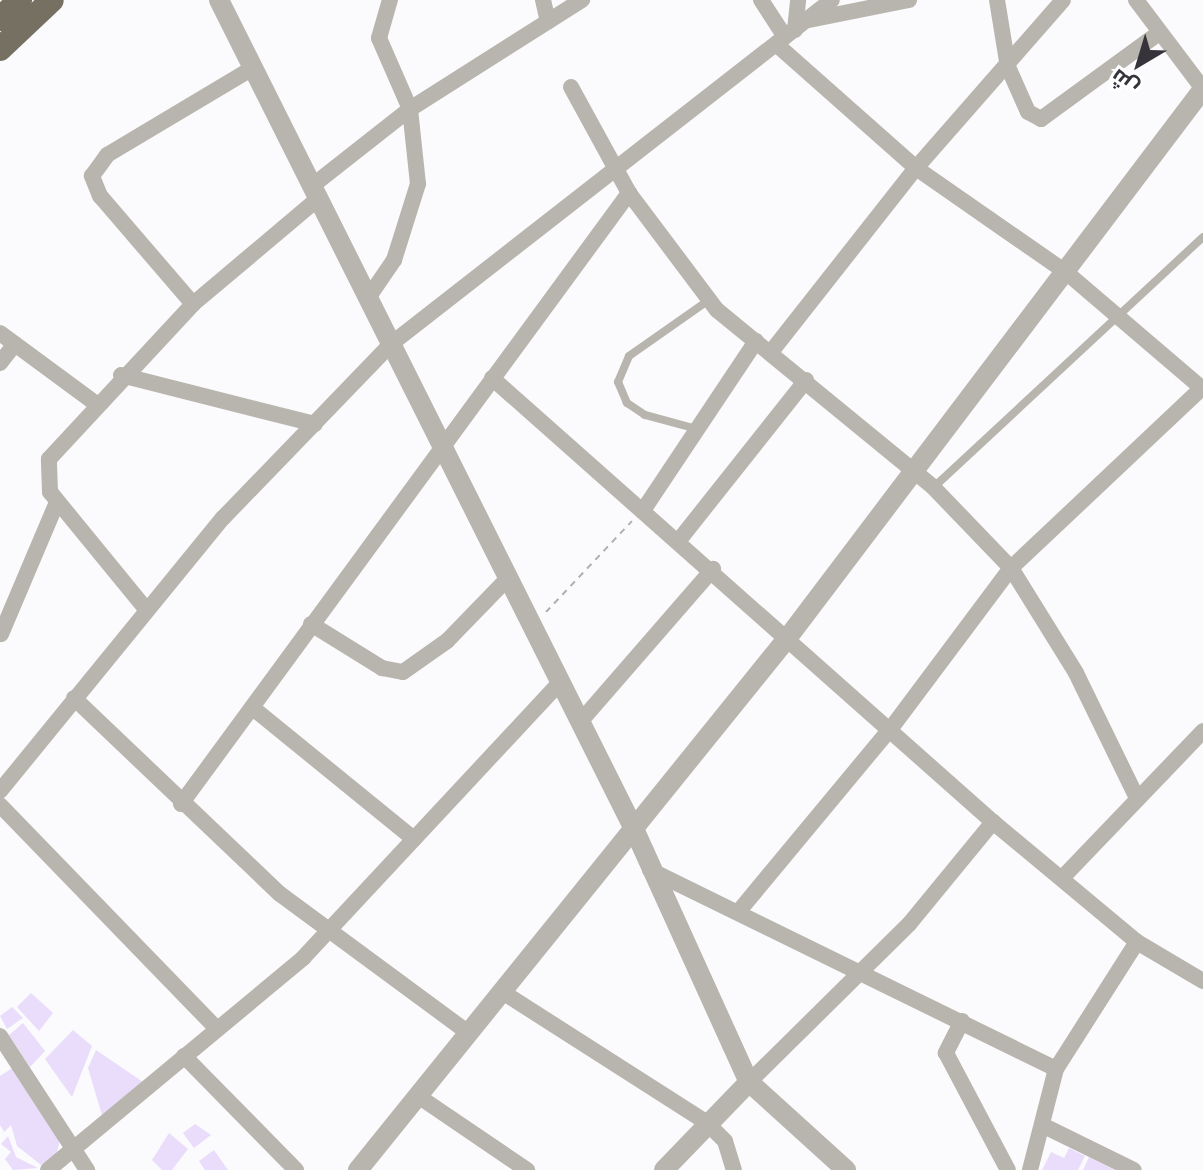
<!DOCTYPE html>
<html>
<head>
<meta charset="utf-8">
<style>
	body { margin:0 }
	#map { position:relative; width:1203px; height:1170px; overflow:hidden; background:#fbfafd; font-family:"Titillium Web",Cairo,sans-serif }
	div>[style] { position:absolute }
	.building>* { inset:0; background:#eadcfb }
	.path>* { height:2px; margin-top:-1px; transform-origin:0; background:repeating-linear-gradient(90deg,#b1afb3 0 6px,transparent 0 12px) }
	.service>* { height:8px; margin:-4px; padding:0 4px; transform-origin:4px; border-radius:4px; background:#b7b5ad }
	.minor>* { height:16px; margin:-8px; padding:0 8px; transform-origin:8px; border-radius:8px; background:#b7b5ad }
	.tertiary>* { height:20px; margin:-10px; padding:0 10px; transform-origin:10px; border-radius:10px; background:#b7b5ad }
	.trunk>* { height:24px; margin:-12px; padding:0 12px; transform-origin:12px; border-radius:12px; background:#757062 }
	span { translate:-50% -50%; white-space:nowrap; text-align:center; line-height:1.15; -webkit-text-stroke:7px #fff; paint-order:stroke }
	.north { position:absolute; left:1099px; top:24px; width:80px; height:80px; -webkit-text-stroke:6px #fff; paint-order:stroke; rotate:218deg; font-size:22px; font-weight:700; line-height:32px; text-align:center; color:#36333a }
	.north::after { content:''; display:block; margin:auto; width:28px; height:36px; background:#36333a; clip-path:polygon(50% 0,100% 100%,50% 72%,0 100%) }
</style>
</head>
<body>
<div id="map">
	<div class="building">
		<i style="clip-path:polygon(31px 993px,53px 1013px,39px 1031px,17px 1007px)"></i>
		<i style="clip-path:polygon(12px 1007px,23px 1018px,7px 1029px,0 1016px)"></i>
		<i style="clip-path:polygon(23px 1023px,45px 1051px,30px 1067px,9px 1035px)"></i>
		<i style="clip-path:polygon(73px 1030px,92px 1046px,72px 1097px,45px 1059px)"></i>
		<i style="clip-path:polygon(96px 1050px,143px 1082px,102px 1115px,88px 1068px)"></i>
		<i style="clip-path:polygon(14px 1067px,60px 1139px,57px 1153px,41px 1165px,17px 1146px,11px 1125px,4px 1132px,0 1125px,0 1076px)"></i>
		<i style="clip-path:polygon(195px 1124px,211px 1135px,194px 1148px,183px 1133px)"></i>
		<i style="clip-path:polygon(169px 1133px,188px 1149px,172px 1170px,162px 1170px,152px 1160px)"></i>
		<i style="clip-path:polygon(8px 1136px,16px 1157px,38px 1168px,13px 1170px,5px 1159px,11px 1152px,1px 1144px)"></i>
		<i style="clip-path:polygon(1069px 1148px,1085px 1156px,1078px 1170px,1042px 1170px,1051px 1152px,1064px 1158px)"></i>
		<i style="clip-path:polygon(214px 1150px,228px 1170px,205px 1170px,199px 1161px)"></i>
		<i style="clip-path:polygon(1089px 1157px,1115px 1170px,1083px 1170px)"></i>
	</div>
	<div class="path">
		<i style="left:546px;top:612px;width:125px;rotate:-46.6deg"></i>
	</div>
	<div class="service">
		<i style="left:697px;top:429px;width:54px;rotate:-164.9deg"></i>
		<i style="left:645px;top:415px;width:22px;rotate:-146deg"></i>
		<i style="left:627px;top:403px;width:23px;rotate:-113deg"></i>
		<i style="left:618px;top:382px;width:28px;rotate:-67deg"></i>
		<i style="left:629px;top:356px;width:98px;rotate:-35deg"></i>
		<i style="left:934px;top:487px;width:367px;rotate:-42.9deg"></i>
	</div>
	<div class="minor">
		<i style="left:543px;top:0;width:22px;rotate:77deg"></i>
		<i style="left:761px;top:0;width:44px;rotate:57deg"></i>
		<i style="left:997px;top:0;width:68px;rotate:80.7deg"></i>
		<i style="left:1008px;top:67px;width:49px;rotate:66deg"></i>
		<i style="left:1028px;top:112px;width:15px;rotate:28deg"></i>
		<i style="left:1041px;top:119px;width:146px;rotate:-36.1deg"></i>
		<i style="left:1136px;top:0;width:111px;rotate:53deg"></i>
		<i style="left:809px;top:20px;width:102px;rotate:-11.3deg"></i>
		<i style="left:795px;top:30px;width:30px;rotate:-84deg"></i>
		<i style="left:776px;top:44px;width:187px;rotate:41.5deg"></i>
		<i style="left:916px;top:168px;width:184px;rotate:34.8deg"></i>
		<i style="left:1067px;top:273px;width:179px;rotate:40.5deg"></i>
		<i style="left:571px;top:87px;width:121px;rotate:61.3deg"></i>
		<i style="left:629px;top:193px;width:146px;rotate:53.1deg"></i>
		<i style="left:717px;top:310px;width:279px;rotate:39.3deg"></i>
		<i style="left:933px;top:487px;width:112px;rotate:46.1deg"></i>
		<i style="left:1011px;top:568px;width:123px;rotate:58.2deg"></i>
		<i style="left:1076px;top:673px;width:139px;rotate:64deg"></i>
		<i style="left:312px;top:186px;width:125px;rotate:-38.2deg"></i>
		<i style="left:410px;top:109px;width:204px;rotate:-32.4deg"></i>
		<i style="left:368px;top:298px;width:46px;rotate:-55.6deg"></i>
		<i style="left:394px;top:260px;width:80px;rotate:-72.5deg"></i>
		<i style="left:418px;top:184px;width:75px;rotate:-96.1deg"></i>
		<i style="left:410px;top:109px;width:77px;rotate:-113.6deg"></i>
		<i style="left:379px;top:38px;width:40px;rotate:-74deg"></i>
		<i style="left:193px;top:304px;width:143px;rotate:-130.7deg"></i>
		<i style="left:100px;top:196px;width:22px;rotate:-112deg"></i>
		<i style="left:92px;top:176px;width:26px;rotate:-54deg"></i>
		<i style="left:107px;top:155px;width:168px;rotate:-30.8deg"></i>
		<i style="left:0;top:333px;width:118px;rotate:36.4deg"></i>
		<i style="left:771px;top:352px;width:234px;rotate:-51.8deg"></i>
		<i style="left:916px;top:168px;width:223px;rotate:-48.8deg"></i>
		<i style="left:0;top:363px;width:24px;rotate:-52deg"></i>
		<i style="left:121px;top:375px;width:200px;rotate:14.2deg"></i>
		<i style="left:492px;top:378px;width:669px;rotate:41.55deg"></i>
		<i style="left:993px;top:822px;width:187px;rotate:39.8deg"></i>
		<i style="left:1137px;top:942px;width:77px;rotate:30.6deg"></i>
		<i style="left:644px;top:509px;width:202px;rotate:-56.3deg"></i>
		<i style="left:680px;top:539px;width:203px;rotate:-51.6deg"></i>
		<i style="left:145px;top:608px;width:150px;rotate:-129.3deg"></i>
		<i style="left:50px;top:492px;width:33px;rotate:-92deg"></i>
		<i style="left:49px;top:459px;width:212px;rotate:-47.1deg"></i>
		<i style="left:193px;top:304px;width:165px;rotate:-40.1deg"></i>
		<i style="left:311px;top:624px;width:84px;rotate:31.8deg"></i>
		<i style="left:382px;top:668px;width:21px;rotate:11deg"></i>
		<i style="left:403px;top:672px;width:54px;rotate:-35.2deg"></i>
		<i style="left:447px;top:641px;width:86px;rotate:-45.9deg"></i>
		<i style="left:1px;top:634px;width:143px;rotate:-67deg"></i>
		<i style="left:74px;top:698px;width:284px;rotate:43.6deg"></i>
		<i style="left:280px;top:894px;width:236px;rotate:36.4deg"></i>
		<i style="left:254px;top:709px;width:206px;rotate:39.1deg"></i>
		<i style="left:580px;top:722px;width:203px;rotate:-49deg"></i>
		<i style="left:0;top:791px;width:353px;rotate:-50.8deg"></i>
		<i style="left:223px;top:518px;width:242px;rotate:-46deg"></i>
		<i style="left:391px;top:344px;width:559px;rotate:-37.96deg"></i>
		<i style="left:181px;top:804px;width:758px;rotate:-53.75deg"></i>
		<i style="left:0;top:805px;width:312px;rotate:45.9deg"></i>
		<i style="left:650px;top:870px;width:452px;rotate:26.1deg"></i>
		<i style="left:1064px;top:876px;width:201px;rotate:-46.2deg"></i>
		<i style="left:739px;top:911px;width:239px;rotate:-50.3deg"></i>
		<i style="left:892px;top:727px;width:199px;rotate:-53.2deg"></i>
		<i style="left:1011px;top:568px;width:264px;rotate:-43.3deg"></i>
		<i style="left:504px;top:993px;width:240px;rotate:32.6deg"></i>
		<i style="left:706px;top:1122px;width:27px;rotate:45deg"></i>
		<i style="left:725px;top:1141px;width:30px;rotate:73deg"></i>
		<i style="left:962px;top:1021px;width:36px;rotate:117deg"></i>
		<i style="left:946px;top:1053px;width:132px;rotate:62.1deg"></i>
		<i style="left:0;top:1036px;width:160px;rotate:57deg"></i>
		<i style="left:184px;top:1056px;width:160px;rotate:45.5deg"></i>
		<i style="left:749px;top:1082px;width:226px;rotate:-44.6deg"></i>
		<i style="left:910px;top:923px;width:131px;rotate:-50.6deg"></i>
		<i style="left:418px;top:1096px;width:132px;rotate:34.2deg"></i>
		<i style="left:1042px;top:1125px;width:102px;rotate:26.1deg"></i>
		<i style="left:48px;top:1170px;width:332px;rotate:-39.7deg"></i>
		<i style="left:303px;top:958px;width:377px;rotate:-47deg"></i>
		<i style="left:1030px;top:1170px;width:104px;rotate:-75.6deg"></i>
		<i style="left:1056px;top:1069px;width:151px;rotate:-57.5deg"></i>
	</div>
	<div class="tertiary">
		<i style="left:219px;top:0;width:927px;rotate:63.41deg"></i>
		<i style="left:634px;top:829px;width:278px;rotate:65.6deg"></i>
		<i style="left:749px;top:1082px;width:131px;rotate:42.2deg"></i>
		<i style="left:358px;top:1170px;width:686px;rotate:-51.09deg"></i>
		<i style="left:789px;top:636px;width:686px;rotate:-52.88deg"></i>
		<i style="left:664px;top:1170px;width:122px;rotate:-46deg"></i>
	</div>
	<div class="trunk">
		<i style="left:0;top:19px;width:28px;rotate:-44deg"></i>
		<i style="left:0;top:49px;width:71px;rotate:-43.3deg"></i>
	</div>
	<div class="north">ش</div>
</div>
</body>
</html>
